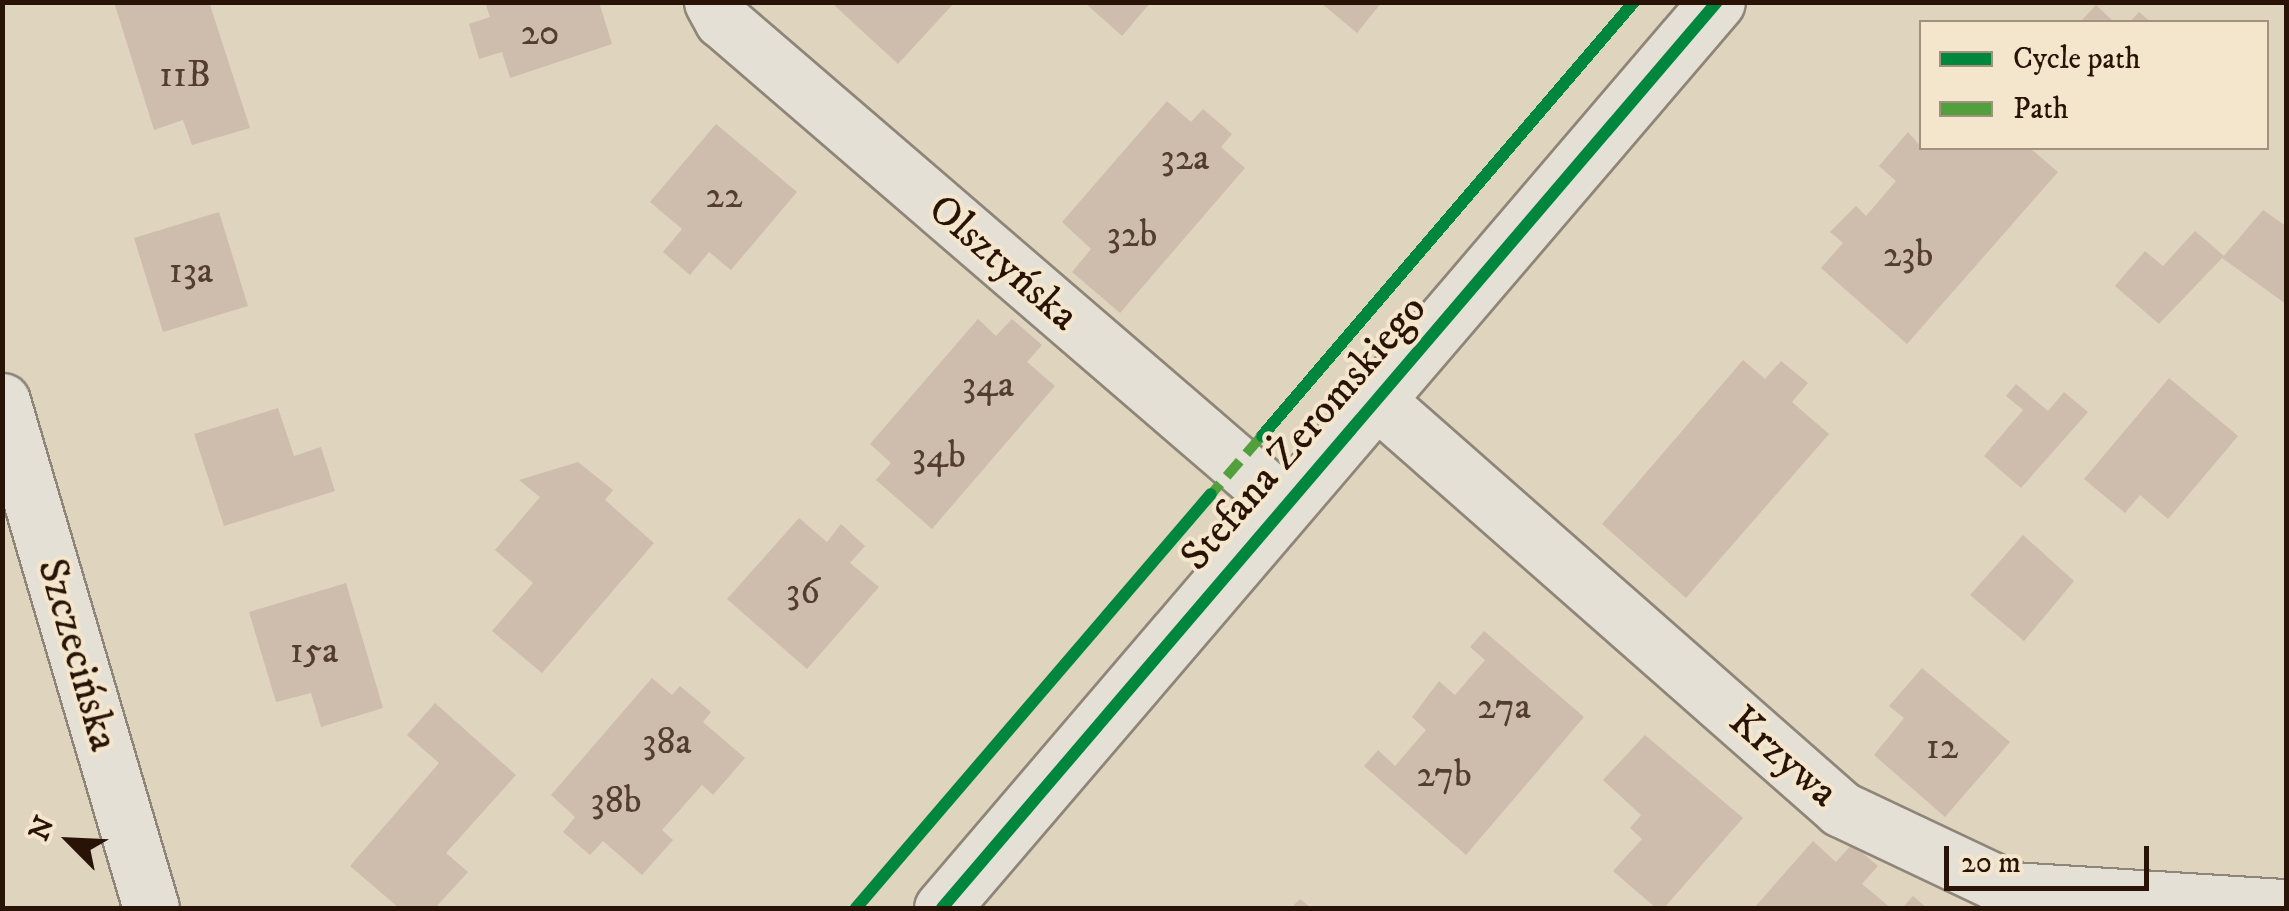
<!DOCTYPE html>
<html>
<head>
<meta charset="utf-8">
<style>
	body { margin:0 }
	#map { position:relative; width:2289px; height:911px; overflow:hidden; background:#dfd4be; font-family:"IM FELL DW Pica",serif }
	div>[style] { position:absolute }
	.building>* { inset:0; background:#cebdad }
	.roads { filter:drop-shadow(2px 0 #8f8578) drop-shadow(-2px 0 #8f8578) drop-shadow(0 2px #8f8578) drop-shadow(0 -2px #8f8578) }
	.minor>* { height:55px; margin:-27.5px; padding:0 27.5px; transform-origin:27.5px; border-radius:27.5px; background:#e5e0d5 }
	.tertiary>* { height:55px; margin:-27.5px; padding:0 27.5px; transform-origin:27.5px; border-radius:27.5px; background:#e5e0d5 }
	.quiet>* { height:10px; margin-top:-5px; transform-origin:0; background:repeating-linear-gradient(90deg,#51a03d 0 20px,transparent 0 30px) }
	.cycleway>* { height:12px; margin:-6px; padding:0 6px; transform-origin:6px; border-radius:6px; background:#00873e }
	span { translate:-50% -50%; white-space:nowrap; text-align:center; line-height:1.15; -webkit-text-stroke:8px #f3e6cc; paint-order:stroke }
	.number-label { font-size:38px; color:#523e30 }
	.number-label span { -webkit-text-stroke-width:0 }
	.street-label { font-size:42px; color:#291307 }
	.frame { position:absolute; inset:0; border:5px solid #291307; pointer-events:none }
	.legend { position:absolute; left:1919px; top:20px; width:350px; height:130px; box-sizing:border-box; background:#f3e6cc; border:2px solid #a2927d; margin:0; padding:12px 18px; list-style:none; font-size:30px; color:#291307 }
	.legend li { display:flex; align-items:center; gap:20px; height:50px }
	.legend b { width:50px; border:2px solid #a2927d }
	.north { position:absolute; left:20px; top:791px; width:100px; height:100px; -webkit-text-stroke:8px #f3e6cc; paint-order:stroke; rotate:294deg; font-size:28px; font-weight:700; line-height:40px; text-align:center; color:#291307 }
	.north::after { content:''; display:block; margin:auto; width:35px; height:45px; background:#291307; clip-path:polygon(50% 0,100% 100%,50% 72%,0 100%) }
	.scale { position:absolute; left:1944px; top:846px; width:205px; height:45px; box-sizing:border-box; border:5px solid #291307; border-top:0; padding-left:12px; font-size:30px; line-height:35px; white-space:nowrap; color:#291307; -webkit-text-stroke:8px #f3e6cc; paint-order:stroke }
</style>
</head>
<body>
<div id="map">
	<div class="building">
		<i style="clip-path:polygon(114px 2px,209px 2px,250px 128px,192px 145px,183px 120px,154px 130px)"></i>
		<i style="clip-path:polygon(485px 2px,599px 2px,612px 44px,510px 78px,502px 52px,479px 59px,469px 24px,490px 17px)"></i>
		<i style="clip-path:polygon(838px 2px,955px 2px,898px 64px,835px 6px)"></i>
		<i style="clip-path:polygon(1084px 2px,1151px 2px,1122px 36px)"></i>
		<i style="clip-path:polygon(1320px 2px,1382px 2px,1357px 33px)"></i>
		<i style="clip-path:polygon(2096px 5px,2114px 22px,2080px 22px)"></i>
		<i style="clip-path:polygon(2139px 12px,2151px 22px,2130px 22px)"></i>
		<i style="clip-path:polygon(1167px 101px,1191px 122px,1203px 109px,1232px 134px,1221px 147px,1245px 168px,1120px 313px,1072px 272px,1091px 249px,1062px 222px)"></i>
		<i style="clip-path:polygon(716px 124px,797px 192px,731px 270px,709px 252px,690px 275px,663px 252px,682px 229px,650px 202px)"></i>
		<i style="clip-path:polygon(1908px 132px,1922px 148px,2030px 148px,2058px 172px,1907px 344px,1821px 268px,1843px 243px,1830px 232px,1856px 206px,1866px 216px,1896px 181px,1879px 166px)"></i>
		<i style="clip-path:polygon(2263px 210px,2286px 226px,2286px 304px,2222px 258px)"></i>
		<i style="clip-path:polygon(219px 212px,248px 306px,163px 332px,134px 238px)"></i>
		<i style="clip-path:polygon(2195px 231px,2224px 256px,2159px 324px,2115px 286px,2145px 251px,2163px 266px)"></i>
		<i style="clip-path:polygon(978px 319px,996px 336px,1012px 319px,1042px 345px,1027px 362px,1055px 386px,932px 529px,876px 480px,891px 463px,870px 444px)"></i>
		<i style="clip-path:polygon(1743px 360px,1765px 379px,1781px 361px,1808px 383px,1792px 402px,1829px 434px,1686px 598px,1602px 524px)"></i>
		<i style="clip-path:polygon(2169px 378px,2238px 436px,2168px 519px,2140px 495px,2125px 513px,2084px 479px)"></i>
		<i style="clip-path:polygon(2016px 384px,2048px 411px,2064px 392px,2088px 412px,2021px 488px,1984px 456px,2023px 410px,2006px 396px)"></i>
		<i style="clip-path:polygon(278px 408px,294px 456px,321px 447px,335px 491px,224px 526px,194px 434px)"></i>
		<i style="clip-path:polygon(578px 462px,613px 490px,605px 500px,654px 543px,542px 673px,492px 631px,533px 583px,495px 550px,540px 497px,519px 480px)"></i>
		<i style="clip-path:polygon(799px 518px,827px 542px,841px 524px,865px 546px,850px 563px,879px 587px,807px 669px,727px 599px)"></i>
		<i style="clip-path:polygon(2023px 535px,2074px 581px,2024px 641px,1970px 595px)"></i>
		<i style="clip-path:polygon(346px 583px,383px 708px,321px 727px,311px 693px,276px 702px,249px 612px)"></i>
		<i style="clip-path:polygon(1484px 631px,1584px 717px,1466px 855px,1364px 766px,1378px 750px,1395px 766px,1426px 730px,1412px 717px,1439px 681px,1455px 695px,1485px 660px,1470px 647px)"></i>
		<i style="clip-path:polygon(1922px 668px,2010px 742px,1945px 817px,1874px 755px,1904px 718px,1889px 706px)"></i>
		<i style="clip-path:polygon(652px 678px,672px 695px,680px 686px,711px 712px,703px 722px,745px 758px,713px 795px,702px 785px,662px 830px,673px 840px,642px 875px,603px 841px,590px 855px,563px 832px,575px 817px,551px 795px)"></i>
		<i style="clip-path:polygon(435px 703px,516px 775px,446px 853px,468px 872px,435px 908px,399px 908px,350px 866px,439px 763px,407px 735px)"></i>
		<i style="clip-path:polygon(1645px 735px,1743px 818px,1664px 908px,1656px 908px,1613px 871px,1642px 839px,1630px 828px,1641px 815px,1603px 780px)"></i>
		<i style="clip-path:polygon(1813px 841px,1836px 862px,1852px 844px,1878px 866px,1862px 884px,1891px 908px,1754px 908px)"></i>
		<i style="clip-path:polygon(1913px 896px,1927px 908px,1902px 908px)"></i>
		<i style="clip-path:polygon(1300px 899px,1311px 908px,1291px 908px)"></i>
	</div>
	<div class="roads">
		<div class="minor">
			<i style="left:712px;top:2px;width:21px;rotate:61deg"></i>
			<i style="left:722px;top:20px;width:743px;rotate:40.74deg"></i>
			<i style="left:1375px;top:399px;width:621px;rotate:41.34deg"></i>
			<i style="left:1841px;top:809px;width:189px;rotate:25.3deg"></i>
			<i style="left:2012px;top:890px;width:275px;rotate:3.6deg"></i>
			<i style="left:2px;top:401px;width:528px;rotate:73.62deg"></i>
		</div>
		<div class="tertiary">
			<i style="left:942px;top:908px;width:1192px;rotate:-49.46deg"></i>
		</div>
	</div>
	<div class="quiet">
		<i style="left:1207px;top:499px;width:90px;rotate:-49.1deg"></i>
	</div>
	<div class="cycleway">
		<i style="left:1262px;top:436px;width:572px;rotate:-49.4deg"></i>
		<i style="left:856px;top:908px;width:545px;rotate:-49.39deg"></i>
		<i style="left:942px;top:908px;width:1192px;rotate:-49.46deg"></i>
	</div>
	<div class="number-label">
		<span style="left:540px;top:34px">20</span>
		<span style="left:185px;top:76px">11B</span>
		<span style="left:1185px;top:159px">32a</span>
		<span style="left:724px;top:197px">22</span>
		<span style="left:1132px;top:236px">32b</span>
		<span style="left:1908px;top:256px">23b</span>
		<span style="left:191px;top:272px">13a</span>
		<span style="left:988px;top:386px">34a</span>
		<span style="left:939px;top:457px">34b</span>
		<span style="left:803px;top:593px">36</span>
		<span style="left:314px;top:652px">15a</span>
		<span style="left:1504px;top:708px">27a</span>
		<span style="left:667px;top:743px">38a</span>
		<span style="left:1942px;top:748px">12</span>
		<span style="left:1444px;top:776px">27b</span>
		<span style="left:616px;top:802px">38b</span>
	</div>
	<div class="street-label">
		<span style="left:1003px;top:263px;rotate:41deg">Olsztyńska</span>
		<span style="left:1304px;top:433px;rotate:-49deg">Stefana Żeromskiego</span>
		<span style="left:77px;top:655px;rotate:74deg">Szczecińska</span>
		<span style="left:1783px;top:757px;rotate:41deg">Krzywa</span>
	</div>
	<div class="frame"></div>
	<ul class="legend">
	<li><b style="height:12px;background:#00873e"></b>Cycle path</li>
	<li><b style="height:12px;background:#51a03d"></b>Path</li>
	</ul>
	<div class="north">N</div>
	<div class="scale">20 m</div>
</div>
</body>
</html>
